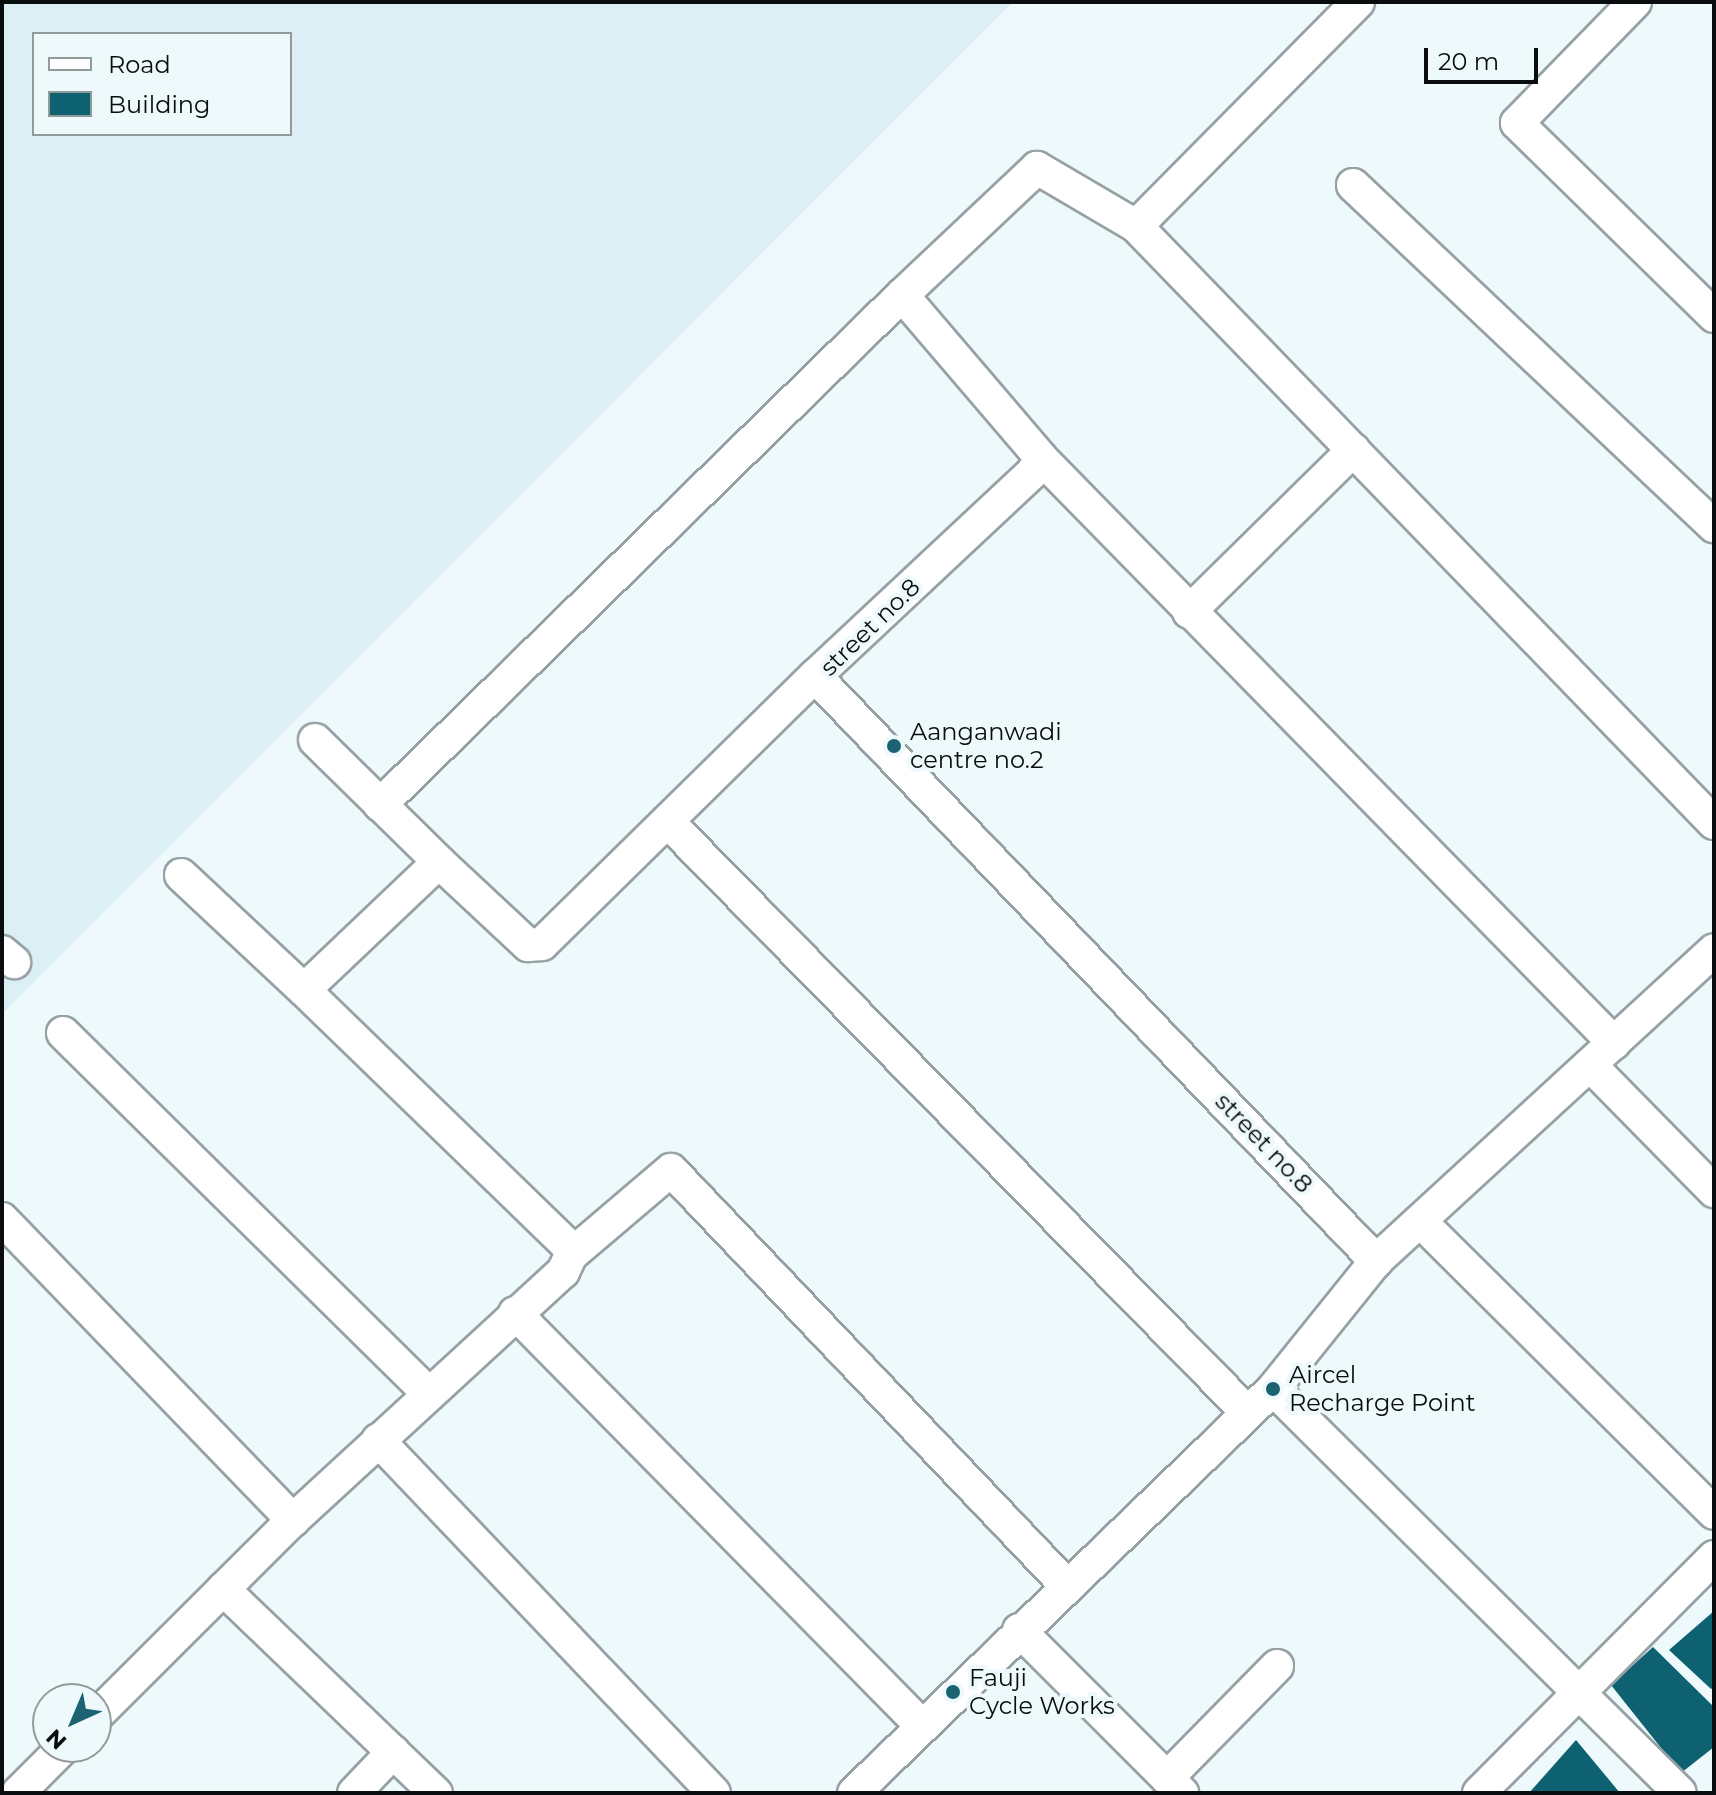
<!DOCTYPE html>
<html>
<head>
<meta charset="utf-8">
<style>
	body { margin:0 }
	#map { position:relative; width:1716px; height:1795px; overflow:hidden; background:#eef9fc; font-family:Montserrat,sans-serif }
	div>[style] { position:absolute }
	.built>* { inset:0; background:#dbeff4 }
	.building>* { inset:0; background:#0d6171 }
	.roads { filter:drop-shadow(2px 0 #96a1a4) drop-shadow(-2px 0 #96a1a4) drop-shadow(0 2px #96a1a4) drop-shadow(0 -2px #96a1a4) }
	.minor>* { height:32px; margin:-16px; padding:0 16px; transform-origin:16px; border-radius:16px; background:#fff }
	.dots>* { width:22px; height:22px; translate:-50% -50%; box-sizing:border-box; border:4px solid #eef9fc; border-radius:50% }
	span { translate:-50% -50%; white-space:nowrap; text-align:center; line-height:1.15; -webkit-text-stroke:8px #eef9fc; paint-order:stroke }
	.street-label { font-size:24px; color:#090d0d }
	.poi-label { font-size:24px; color:#090d0d }
	.left { translate:0 -50%; text-align:left }
	.frame { position:absolute; inset:0; border:4px solid #090d0d; pointer-events:none }
	.legend { position:absolute; left:32px; top:32px; width:260px; height:104px; box-sizing:border-box; background:#eef9fc; border:2px solid #929b9c; margin:0; padding:10px 14px; list-style:none; font-size:24px; color:#090d0d }
	.legend li { display:flex; align-items:center; gap:16px; height:40px }
	.legend b { width:40px; border:2px solid #929b9c }
	.north { position:absolute; left:32px; top:1683px; width:80px; height:80px; box-sizing:border-box; background:#eef9fc; border:2px solid #929b9c; border-radius:50%; rotate:224deg; font-size:22px; font-weight:700; line-height:32px; text-align:center; color:#090d0d }
	.north::after { content:''; display:block; margin:auto; width:28px; height:36px; background:#1b6372; clip-path:polygon(50% 0,100% 100%,50% 72%,0 100%) }
	.scale { position:absolute; left:1424px; top:48px; width:114px; height:36px; box-sizing:border-box; border:4px solid #090d0d; border-top:0; padding-left:10px; font-size:24px; line-height:28px; white-space:nowrap; color:#090d0d; -webkit-text-stroke:6px #eef9fc; paint-order:stroke }
</style>
</head>
<body>
<div id="map">
	<div class="built">
		<i style="clip-path:polygon(evenodd,2px 2px,1013px 2px,2px 1014px,2px 2px,34px 34px,290px 34px,290px 134px,34px 134px,34px 34px)"></i>
	</div>
	<div class="building">
		<i style="clip-path:polygon(1714px 1611px,1714px 1687px,1711px 1689px,1669px 1650px)"></i>
		<i style="clip-path:polygon(1653px 1647px,1714px 1707px,1714px 1747px,1681px 1773px,1611px 1685px)"></i>
		<i style="clip-path:polygon(1576px 1740px,1620px 1793px,1529px 1793px)"></i>
	</div>
	<div class="roads">
		<div class="minor">
			<i style="left:1358px;top:2px;width:315px;rotate:134.7deg"></i>
			<i style="left:1136px;top:226px;width:115px;rotate:-149.6deg"></i>
			<i style="left:1037px;top:168px;width:185px;rotate:136.7deg"></i>
			<i style="left:902px;top:295px;width:214px;rotate:49.5deg"></i>
			<i style="left:1041px;top:458px;width:16px;rotate:120deg"></i>
			<i style="left:1033px;top:472px;width:299px;rotate:136.9deg"></i>
			<i style="left:815px;top:676px;width:811px;rotate:46.2deg"></i>
			<i style="left:1635px;top:2px;width:169px;rotate:134.3deg"></i>
			<i style="left:1517px;top:123px;width:276px;rotate:44.4deg"></i>
			<i style="left:1353px;top:185px;width:497px;rotate:43.4deg"></i>
			<i style="left:1136px;top:226px;width:831px;rotate:45.93deg"></i>
			<i style="left:1041px;top:458px;width:819px;rotate:45.59deg"></i>
			<i style="left:1189px;top:612px;width:231px;rotate:-44.6deg"></i>
			<i style="left:315px;top:740px;width:174px;rotate:44.5deg"></i>
			<i style="left:380px;top:805px;width:730px;rotate:-44.33deg"></i>
			<i style="left:668px;top:822px;width:828px;rotate:45.54deg"></i>
			<i style="left:181px;top:875px;width:168px;rotate:43.1deg"></i>
			<i style="left:304px;top:990px;width:186px;rotate:-43.5deg"></i>
			<i style="left:439px;top:862px;width:122px;rotate:43deg"></i>
			<i style="left:528px;top:945px;width:14px;rotate:-4deg"></i>
			<i style="left:542px;top:944px;width:383px;rotate:-44.5deg"></i>
			<i style="left:2px;top:952px;width:16px;rotate:40deg"></i>
			<i style="left:304px;top:990px;width:366px;rotate:44.1deg"></i>
			<i style="left:567px;top:1245px;width:11px;rotate:68deg"></i>
			<i style="left:63px;top:1033px;width:513px;rotate:44.6deg"></i>
			<i style="left:1590px;top:1065px;width:177px;rotate:45.5deg"></i>
			<i style="left:2px;top:1219px;width:419px;rotate:46deg"></i>
			<i style="left:1421px;top:1222px;width:413px;rotate:44.8deg"></i>
			<i style="left:515px;top:1313px;width:578px;rotate:45.42deg"></i>
			<i style="left:1273px;top:1389px;width:573px;rotate:44.79deg"></i>
			<i style="left:378px;top:1440px;width:487px;rotate:46.4deg"></i>
			<i style="left:223px;top:1589px;width:295px;rotate:43.8deg"></i>
			<i style="left:1019px;top:1630px;width:231px;rotate:45deg"></i>
			<i style="left:96px;top:1716px;width:278px;rotate:-44.9deg"></i>
			<i style="left:293px;top:1520px;width:367px;rotate:-42.6deg"></i>
			<i style="left:563px;top:1272px;width:19px;rotate:-65deg"></i>
			<i style="left:571px;top:1255px;width:131px;rotate:-40.4deg"></i>
			<i style="left:671px;top:1170px;width:573px;rotate:46.41deg"></i>
			<i style="left:1167px;top:1778px;width:157px;rotate:-45.5deg"></i>
			<i style="left:18px;top:1793px;width:65px;rotate:-45deg"></i>
			<i style="left:354px;top:1793px;width:57px;rotate:-46.4deg"></i>
			<i style="left:854px;top:1793px;width:582px;rotate:-43.96deg"></i>
			<i style="left:1273px;top:1389px;width:164px;rotate:-51.2deg"></i>
			<i style="left:1376px;top:1261px;width:459px;rotate:-42.6deg"></i>
			<i style="left:1479px;top:1793px;width:333px;rotate:-45.1deg"></i>
		</div>
	</div>
	<div class="dots">
		<i style="left:894px;top:746px;background:#1b6372"></i>
		<i style="left:1273px;top:1389px;background:#1b6372"></i>
		<i style="left:953px;top:1692px;background:#1b6372"></i>
	</div>
	<div class="street-label">
		<span style="left:870px;top:627px;rotate:-44deg">street no.8</span>
		<span style="left:1264px;top:1143px;rotate:46deg">street no.8</span>
	</div>
	<div class="poi-label">
		<span class="left" style="left:910px;top:746px">Aanganwadi<br>centre no.2</span>
		<span class="left" style="left:1289px;top:1389px">Aircel<br>Recharge Point</span>
		<span class="left" style="left:969px;top:1692px">Fauji<br>Cycle Works</span>
	</div>
	<div class="frame"></div>
	<ul class="legend">
	<li><b style="height:10px;background:#fff"></b>Road</li>
	<li><b style="height:22px;background:#0d6171"></b>Building</li>
	</ul>
	<div class="north">N</div>
	<div class="scale">20 m</div>
</div>
</body>
</html>
